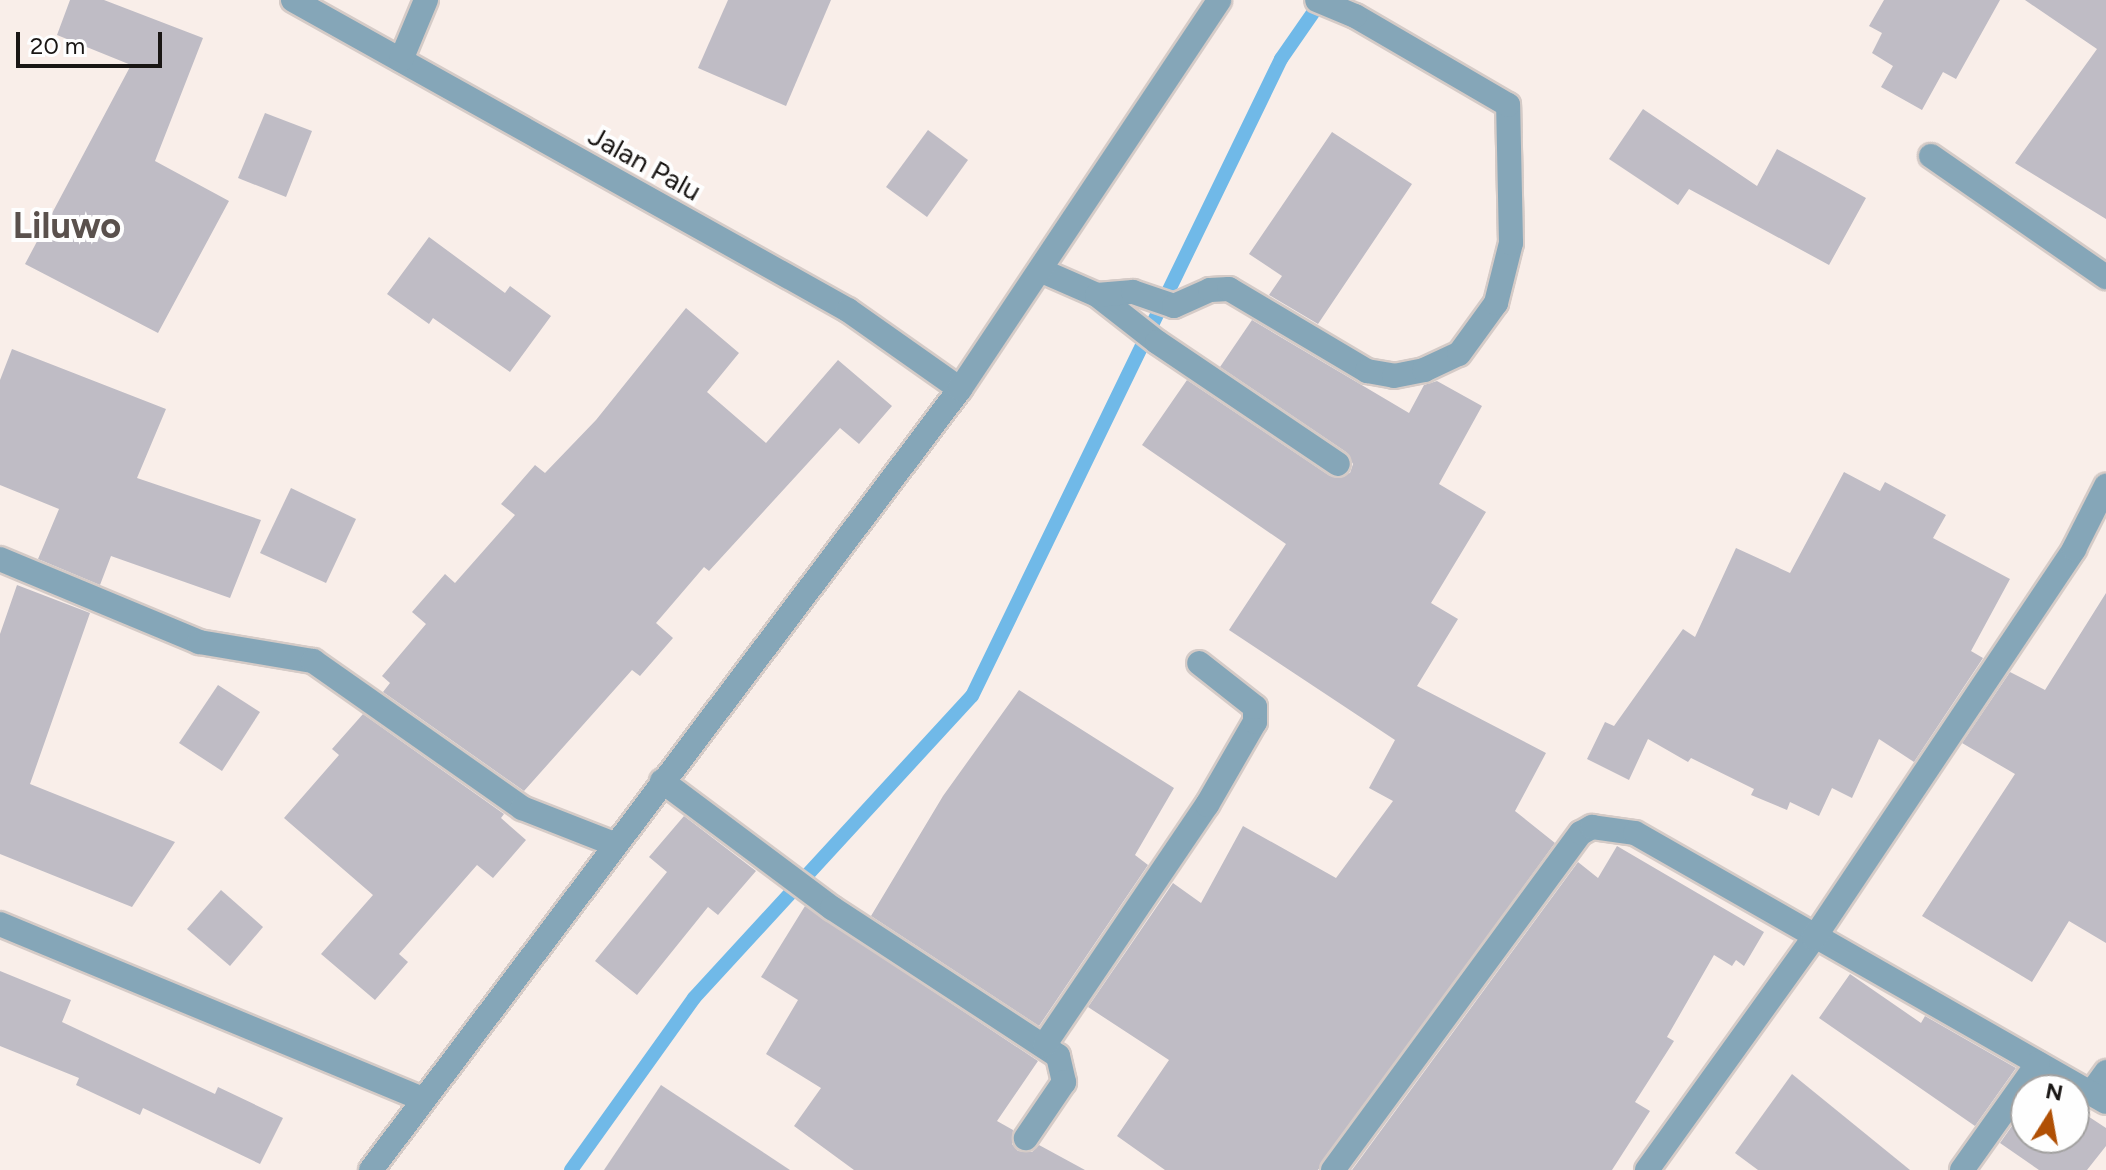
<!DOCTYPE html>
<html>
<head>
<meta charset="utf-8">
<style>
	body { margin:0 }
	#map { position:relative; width:2106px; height:1170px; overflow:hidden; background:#f9eee9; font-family:Figtree,sans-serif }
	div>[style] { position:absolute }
	.stream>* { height:14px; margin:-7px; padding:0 7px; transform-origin:7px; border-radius:7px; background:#70b9e8 }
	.building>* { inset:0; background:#bfbcc5 }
	.roads { filter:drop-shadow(2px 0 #d5cbc7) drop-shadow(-2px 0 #d5cbc7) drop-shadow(0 2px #d5cbc7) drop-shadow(0 -2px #d5cbc7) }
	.minor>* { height:24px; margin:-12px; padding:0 12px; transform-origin:12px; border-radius:12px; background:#85a6b8 }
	span { translate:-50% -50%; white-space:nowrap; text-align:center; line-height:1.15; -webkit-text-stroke:8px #fefefe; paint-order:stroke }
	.street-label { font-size:28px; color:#191614 }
	.district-label { font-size:36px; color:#5a514d; font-weight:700 }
	.north { position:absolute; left:2010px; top:1074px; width:80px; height:80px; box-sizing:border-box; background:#fefefe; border:2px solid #a2a1a0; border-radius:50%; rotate:11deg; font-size:22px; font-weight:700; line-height:32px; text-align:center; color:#191614 }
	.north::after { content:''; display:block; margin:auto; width:28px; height:36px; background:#b05005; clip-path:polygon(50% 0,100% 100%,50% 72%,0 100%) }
	.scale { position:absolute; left:16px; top:32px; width:146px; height:36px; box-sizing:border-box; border:4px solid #191614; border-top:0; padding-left:10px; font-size:24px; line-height:28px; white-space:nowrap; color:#191614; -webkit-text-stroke:6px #fefefe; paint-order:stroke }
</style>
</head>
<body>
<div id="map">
	<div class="stream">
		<i style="left:571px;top:1170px;width:211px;rotate:-54.4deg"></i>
		<i style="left:694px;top:998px;width:410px;rotate:-47.4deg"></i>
		<i style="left:972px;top:696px;width:708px;rotate:-64.12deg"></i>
		<i style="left:1281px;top:59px;width:72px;rotate:-55.2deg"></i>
	</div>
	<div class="building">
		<i style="clip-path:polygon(70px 0,104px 0,203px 38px,155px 161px,229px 201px,158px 333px,25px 264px,131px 65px,57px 35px)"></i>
		<i style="clip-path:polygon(728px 0,831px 0,786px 106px,698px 68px)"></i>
		<i style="clip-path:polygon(1884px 0,2000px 0,1956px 79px,1943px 72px,1922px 110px,1881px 87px,1893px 66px,1872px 53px,1882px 33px,1869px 26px)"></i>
		<i style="clip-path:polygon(2025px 0,2106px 0,2106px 219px,2015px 163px,2097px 49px)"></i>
		<i style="clip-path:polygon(1643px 109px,1757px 186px,1777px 149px,1866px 198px,1829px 265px,1689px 189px,1678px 205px,1609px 159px)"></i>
		<i style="clip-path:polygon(265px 113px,312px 131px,286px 197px,238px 178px)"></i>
		<i style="clip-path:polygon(928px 130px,968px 160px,927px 217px,886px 187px)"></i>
		<i style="clip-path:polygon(1332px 132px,1412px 184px,1318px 324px,1269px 295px,1282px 276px,1249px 254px)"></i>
		<i style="clip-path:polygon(429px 237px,505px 293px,510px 286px,551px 316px,510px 372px,433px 318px,429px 324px,387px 294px)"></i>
		<i style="clip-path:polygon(686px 308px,739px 353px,707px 392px,766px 443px,838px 360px,892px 406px,859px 444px,840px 428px,709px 571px,704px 567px,656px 623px,673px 638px,640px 676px,632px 670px,524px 791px,383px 692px,390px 683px,382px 676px,426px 624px,412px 612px,445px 574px,455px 583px,515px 515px,501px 504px,535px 465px,545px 473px,596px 420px)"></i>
		<i style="clip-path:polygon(1252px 320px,1409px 413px,1424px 385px,1437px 381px,1482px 406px,1439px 484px,1486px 512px,1431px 603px,1458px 619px,1417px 686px,1546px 753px,1515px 811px,1555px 843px,1318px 1170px,1165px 1170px,1117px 1136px,1169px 1060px,1088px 1007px,1173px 883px,1201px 903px,1243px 826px,1336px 878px,1393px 801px,1369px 788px,1395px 740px,1229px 630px,1286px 544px,1142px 445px,1187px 380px,1330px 476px,1350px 473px,1353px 464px,1346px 452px,1220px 367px)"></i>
		<i style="clip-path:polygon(12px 349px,166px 409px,137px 478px,261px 520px,230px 598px,111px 556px,100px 585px,38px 559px,59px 509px,0 485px,0 380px)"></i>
		<i style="clip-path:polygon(1844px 472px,1880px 491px,1885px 482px,1946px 515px,1933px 538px,2010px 579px,1971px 651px,1983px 658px,1914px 762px,1879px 739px,1852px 798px,1832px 788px,1819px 816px,1790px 802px,1787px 810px,1751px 795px,1754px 789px,1691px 758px,1688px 762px,1648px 739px,1629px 780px,1587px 759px,1605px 722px,1614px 726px,1683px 629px,1695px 637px,1736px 548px,1790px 573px)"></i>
		<i style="clip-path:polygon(291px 488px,356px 519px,326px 583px,260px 553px)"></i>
		<i style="clip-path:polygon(17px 585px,90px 613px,30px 784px,175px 842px,132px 907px,0 854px,0 634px)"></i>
		<i style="clip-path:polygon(2106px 593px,2106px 943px,2069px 921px,2032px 982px,1922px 916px,2015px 774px,1962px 743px,2010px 672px,2045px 690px)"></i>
		<i style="clip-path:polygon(218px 685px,260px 712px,222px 771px,179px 743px)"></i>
		<i style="clip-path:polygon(1019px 690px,1174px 788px,1135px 855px,1148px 865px,1039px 1026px,871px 916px,943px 796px)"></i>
		<i style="clip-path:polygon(363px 714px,504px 814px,501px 818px,526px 840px,493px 878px,477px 865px,399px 954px,408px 962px,375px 1000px,321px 954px,373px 895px,284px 818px,339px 755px,332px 749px)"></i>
		<i style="clip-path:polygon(684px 816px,756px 871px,718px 915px,708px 907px,637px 995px,595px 961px,667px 872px,649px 857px)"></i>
		<i style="clip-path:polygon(1617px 846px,1764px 932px,1744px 966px,1736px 960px,1732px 966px,1714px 955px,1667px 1037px,1674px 1041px,1635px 1102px,1650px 1111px,1612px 1170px,1352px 1170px,1578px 862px,1598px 878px)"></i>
		<i style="clip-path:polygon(221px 890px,263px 927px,230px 966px,187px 929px)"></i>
		<i style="clip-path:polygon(805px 906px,1038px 1061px,997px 1121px,1013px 1130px,1012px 1144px,1018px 1151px,1032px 1152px,1039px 1145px,1085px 1170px,854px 1170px,794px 1126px,821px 1088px,766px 1054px,798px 1000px,761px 977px)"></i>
		<i style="clip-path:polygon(0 971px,71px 1000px,62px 1022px,215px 1094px,218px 1087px,283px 1118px,260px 1164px,143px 1108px,140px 1115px,76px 1085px,79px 1078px,0 1046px)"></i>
		<i style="clip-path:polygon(1850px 974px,1921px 1023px,1925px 1016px,2016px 1068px,1975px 1126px,1819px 1018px)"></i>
		<i style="clip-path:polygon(1792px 1074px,1910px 1170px,1758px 1170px,1735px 1153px)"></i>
		<i style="clip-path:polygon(661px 1085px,790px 1170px,604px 1170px)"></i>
		<i style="clip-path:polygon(2026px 1106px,2026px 1138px,2074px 1138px,2074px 1107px,2106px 1128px,2106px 1146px,2087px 1170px,2039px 1170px,2000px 1143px)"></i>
	</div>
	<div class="roads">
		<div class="minor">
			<i style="left:293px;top:0;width:636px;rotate:29.19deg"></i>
			<i style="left:848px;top:310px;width:137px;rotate:35.2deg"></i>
			<i style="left:401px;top:60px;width:65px;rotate:-67.4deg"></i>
			<i style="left:1931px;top:156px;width:213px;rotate:34.7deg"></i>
			<i style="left:1042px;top:271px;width:60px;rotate:23.6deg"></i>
			<i style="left:1097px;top:295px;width:76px;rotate:38.1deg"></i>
			<i style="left:1157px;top:342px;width:218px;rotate:34deg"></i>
			<i style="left:1097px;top:295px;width:36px;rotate:-5deg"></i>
			<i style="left:1133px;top:292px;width:43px;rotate:18.9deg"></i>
			<i style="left:1174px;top:306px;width:39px;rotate:-24deg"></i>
			<i style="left:1210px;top:290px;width:19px;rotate:-3deg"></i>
			<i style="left:1229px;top:289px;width:161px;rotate:30.7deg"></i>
			<i style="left:1367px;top:371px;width:27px;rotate:10deg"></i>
			<i style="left:1394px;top:376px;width:31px;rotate:-11deg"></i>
			<i style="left:1424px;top:370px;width:38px;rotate:-25deg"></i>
			<i style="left:1459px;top:354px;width:63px;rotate:-54deg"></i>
			<i style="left:1496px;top:303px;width:62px;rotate:-76deg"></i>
			<i style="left:1511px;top:243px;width:138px;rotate:-91.2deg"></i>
			<i style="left:1508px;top:105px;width:177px;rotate:-149.8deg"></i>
			<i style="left:1355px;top:16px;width:41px;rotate:-157.2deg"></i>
			<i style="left:0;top:559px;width:216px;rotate:22.6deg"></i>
			<i style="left:199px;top:642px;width:116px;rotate:9.5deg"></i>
			<i style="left:313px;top:661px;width:256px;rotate:35.1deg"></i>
			<i style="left:522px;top:808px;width:99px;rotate:21.4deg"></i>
			<i style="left:662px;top:781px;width:212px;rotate:36.8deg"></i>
			<i style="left:832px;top:908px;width:270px;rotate:33.2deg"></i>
			<i style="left:1058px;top:1056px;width:27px;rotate:77deg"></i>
			<i style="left:1064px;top:1082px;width:68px;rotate:124.2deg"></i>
			<i style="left:0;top:924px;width:456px;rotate:22.5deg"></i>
			<i style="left:1045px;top:1044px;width:289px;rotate:-55.9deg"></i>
			<i style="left:1207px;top:805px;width:96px;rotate:-60deg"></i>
			<i style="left:1255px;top:722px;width:15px;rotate:-90deg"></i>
			<i style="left:1255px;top:707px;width:71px;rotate:-141.8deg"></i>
			<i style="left:2091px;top:1093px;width:26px;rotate:-54deg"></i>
			<i style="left:371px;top:1170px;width:978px;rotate:-52.98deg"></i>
			<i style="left:960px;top:389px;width:467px;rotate:-56.3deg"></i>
			<i style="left:1333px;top:1170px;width:418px;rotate:-53.7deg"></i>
			<i style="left:1581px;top:833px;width:13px;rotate:-29deg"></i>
			<i style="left:1592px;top:827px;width:43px;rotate:7.9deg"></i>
			<i style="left:1635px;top:833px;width:542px;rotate:29.73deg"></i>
			<i style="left:1647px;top:1170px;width:286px;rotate:-54.3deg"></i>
			<i style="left:1814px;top:938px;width:468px;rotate:-56.2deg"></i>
			<i style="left:2074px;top:549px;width:71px;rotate:-63.1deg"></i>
			<i style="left:1962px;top:1170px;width:131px;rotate:-54.6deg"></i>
		</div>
	</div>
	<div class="street-label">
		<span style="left:645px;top:163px;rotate:29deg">Jalan Palu</span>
	</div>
	<div class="district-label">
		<span style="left:67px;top:226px">Liluwo</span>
	</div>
	<div class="north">N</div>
	<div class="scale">20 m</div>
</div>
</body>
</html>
